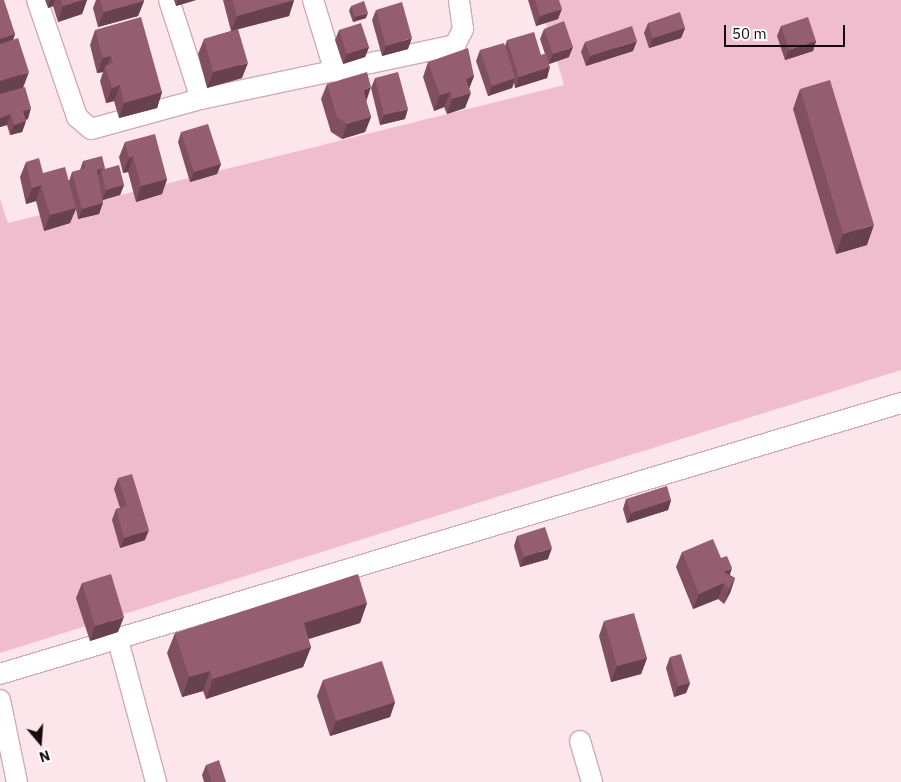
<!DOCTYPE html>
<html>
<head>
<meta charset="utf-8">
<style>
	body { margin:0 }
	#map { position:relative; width:901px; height:782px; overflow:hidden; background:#fde5ec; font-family:"IBM Plex Sans",sans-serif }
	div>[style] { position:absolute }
	.green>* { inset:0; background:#f0bdce }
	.roads { filter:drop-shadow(1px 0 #cfabb6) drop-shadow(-1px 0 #cfabb6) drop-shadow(0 1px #cfabb6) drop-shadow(0 -1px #cfabb6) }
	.minor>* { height:20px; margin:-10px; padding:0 10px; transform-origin:10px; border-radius:10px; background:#fff }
	.wall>* { inset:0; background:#805060 }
	.shaded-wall>* { inset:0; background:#68414e }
	.building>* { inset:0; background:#955d70 }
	span { translate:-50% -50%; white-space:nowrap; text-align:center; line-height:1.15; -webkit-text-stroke:4px #fff; paint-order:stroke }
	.north { position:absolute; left:15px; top:717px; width:50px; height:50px; -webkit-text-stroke:4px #fff; paint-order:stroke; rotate:162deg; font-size:14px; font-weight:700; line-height:20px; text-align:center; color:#160a0e }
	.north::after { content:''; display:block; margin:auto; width:18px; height:22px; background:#160a0e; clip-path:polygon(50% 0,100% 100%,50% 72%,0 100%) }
	.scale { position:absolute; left:724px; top:25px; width:121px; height:22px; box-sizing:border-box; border:2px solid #160a0e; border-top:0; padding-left:6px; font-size:15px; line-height:18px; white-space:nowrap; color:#160a0e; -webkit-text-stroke:4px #fff; paint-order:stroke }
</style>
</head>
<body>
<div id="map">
	<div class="green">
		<i style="clip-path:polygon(539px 0,901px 0,901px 370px,0 653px,0 199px,8px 223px,564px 85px)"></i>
	</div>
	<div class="roads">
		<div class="minor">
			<i style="left:37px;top:0;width:124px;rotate:71.1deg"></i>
			<i style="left:77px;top:117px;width:18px;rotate:41deg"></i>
			<i style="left:91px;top:129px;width:114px;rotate:-15.3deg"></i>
			<i style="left:201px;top:99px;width:260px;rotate:-12deg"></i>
			<i style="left:455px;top:45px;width:18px;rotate:-63deg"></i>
			<i style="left:463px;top:29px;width:29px;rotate:-98deg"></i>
			<i style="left:169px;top:0;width:104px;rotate:72.1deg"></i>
			<i style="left:313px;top:0;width:75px;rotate:73deg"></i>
			<i style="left:118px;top:640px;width:147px;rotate:75deg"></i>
			<i style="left:0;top:674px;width:941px;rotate:-16.74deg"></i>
			<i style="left:0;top:700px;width:84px;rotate:78.3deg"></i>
			<i style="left:580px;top:741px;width:43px;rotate:73.7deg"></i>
		</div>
	</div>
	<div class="wall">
		<i style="clip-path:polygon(0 0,15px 34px,13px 40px,23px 87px,28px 119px,25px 120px,26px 121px,22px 132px,10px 135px,7px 125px,0 127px)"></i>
		<i style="clip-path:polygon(45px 0,87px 0,82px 14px,58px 22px,53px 6px,48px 8px)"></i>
		<i style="clip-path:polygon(96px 0,144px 0,144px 1px,138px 16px,98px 27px,93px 8px)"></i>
		<i style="clip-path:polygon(174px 0,196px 0,176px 6px)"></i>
		<i style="clip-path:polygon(223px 0,294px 0,289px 16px,238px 29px,242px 78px,207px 88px,198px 54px,204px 39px,231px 31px)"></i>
		<i style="clip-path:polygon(528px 0,559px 0,558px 19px,536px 26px)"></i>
		<i style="clip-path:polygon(351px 6px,366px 18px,353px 22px,349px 11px)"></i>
		<i style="clip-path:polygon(376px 10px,408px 49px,382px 56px,372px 20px)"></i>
		<i style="clip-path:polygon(648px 23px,685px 28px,681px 38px,649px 48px,644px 33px)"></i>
		<i style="clip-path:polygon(781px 26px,816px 41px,813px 51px,785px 60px,777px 36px)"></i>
		<i style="clip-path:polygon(544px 29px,569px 57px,549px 64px,547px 78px,515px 88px,514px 83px,512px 88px,488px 96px,476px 61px,480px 50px,505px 46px,507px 40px,541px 55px,545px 54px,540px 39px)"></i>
		<i style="clip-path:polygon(95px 30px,162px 92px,157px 108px,119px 118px,114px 101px,106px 103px,100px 81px,103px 72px,97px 73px,90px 45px)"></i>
		<i style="clip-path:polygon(339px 30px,369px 47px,365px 57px,343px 64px,335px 40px)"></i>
		<i style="clip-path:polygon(585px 42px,633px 51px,586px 66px,581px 52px)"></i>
		<i style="clip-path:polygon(428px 62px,474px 76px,469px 89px,465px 108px,447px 114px,444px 107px,434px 111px,423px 77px)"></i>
		<i style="clip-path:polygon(375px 78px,405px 119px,380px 125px,371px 88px)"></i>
		<i style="clip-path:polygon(327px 84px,366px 101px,371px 117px,365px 132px,342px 139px,331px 132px,321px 99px)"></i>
		<i style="clip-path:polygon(800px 89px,867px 245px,836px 254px,793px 109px)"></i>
		<i style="clip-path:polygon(181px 132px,221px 164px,217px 174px,190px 182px,178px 142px)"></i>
		<i style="clip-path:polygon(125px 142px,167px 179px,162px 194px,136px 202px,128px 172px,123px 173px,119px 157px)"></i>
		<i style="clip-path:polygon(83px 161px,105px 169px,124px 185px,120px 195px,103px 200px,99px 214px,78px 219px,76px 209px,70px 223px,44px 231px,36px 201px,26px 204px,20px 177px,26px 162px,43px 173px,69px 181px,72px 172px,80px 170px)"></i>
		<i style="clip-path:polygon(118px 478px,145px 540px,120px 548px,112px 520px,116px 509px,120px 508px,114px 489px)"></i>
		<i style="clip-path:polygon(626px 499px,671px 500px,668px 510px,627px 523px,623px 509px)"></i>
		<i style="clip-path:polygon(517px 536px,548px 559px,520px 567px,514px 546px)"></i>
		<i style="clip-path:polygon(682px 552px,721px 558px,730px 575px,735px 578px,730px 593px,724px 604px,718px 599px,693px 609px,676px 567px)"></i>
		<i style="clip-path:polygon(82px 583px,118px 632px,90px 641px,76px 598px)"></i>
		<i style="clip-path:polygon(367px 603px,360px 623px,308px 639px,311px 647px,303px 667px,206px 699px,203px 691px,182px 697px,167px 653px,175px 633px)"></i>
		<i style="clip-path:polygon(604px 621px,647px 658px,641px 674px,611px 682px,599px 636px)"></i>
		<i style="clip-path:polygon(670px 657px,690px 683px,686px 693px,674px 697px,666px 668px)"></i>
		<i style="clip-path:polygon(323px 680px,395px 702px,390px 717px,330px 736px,317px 696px)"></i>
		<i style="clip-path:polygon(206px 765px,226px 782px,204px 782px,202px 775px)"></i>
	</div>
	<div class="shaded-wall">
		<i style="clip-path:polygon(50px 0,55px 0,53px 6px,48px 8px)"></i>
		<i style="clip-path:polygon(83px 0,87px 0,82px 14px,58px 22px,63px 6px)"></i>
		<i style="clip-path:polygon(178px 0,196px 0,176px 6px)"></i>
		<i style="clip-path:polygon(294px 0,289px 16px,231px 31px,237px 16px)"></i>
		<i style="clip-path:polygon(144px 1px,138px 16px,98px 27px,104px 12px)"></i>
		<i style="clip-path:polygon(562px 9px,558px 19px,536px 26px,540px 16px)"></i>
		<i style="clip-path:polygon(368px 13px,366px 18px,353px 22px,355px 17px)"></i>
		<i style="clip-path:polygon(685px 28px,681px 38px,649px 48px,653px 38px)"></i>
		<i style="clip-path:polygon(15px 34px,9px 50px,0 53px,0 39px)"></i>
		<i style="clip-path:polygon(412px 38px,408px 49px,382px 56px,386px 46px)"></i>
		<i style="clip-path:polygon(637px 41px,633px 51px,586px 66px,590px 56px)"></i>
		<i style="clip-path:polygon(816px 41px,813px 51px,785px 60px,789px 50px)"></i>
		<i style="clip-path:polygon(369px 47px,365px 57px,343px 64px,347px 54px)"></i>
		<i style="clip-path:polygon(573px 47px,569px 57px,549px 64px,553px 54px)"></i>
		<i style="clip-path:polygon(111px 56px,106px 69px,105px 66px,103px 72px,97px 73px,103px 58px)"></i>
		<i style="clip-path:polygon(248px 63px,242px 78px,207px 88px,213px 72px)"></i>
		<i style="clip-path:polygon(550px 67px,547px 78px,515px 88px,519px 77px)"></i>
		<i style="clip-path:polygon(29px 72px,23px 88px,0 95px,0 81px)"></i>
		<i style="clip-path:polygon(474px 76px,468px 91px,466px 79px)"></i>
		<i style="clip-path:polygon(515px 78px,512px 88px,488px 96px,492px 86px)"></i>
		<i style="clip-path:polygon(120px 85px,114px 101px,106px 103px,112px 88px)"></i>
		<i style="clip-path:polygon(371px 87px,366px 102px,363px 90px)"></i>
		<i style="clip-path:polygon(162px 92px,157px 108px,119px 118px,124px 103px)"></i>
		<i style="clip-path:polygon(450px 92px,444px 107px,434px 111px,440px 95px)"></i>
		<i style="clip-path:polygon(471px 93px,465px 108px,447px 114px,452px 99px)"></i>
		<i style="clip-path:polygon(31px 108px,28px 119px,19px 121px,23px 111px)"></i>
		<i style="clip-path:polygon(408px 109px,405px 119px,380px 125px,384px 115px)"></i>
		<i style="clip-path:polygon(11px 114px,7px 125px,0 127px,0 118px)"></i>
		<i style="clip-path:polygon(371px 117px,365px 132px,342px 139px,347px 124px)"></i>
		<i style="clip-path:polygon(26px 121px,22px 132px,10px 135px,14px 125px)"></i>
		<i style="clip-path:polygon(133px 156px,128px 172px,123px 173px,129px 158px)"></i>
		<i style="clip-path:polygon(221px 164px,217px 174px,190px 182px,194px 172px)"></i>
		<i style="clip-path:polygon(105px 168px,102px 176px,101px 170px,97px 179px,97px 170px)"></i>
		<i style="clip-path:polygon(167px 179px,162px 194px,136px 202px,141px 186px)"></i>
		<i style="clip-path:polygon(41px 185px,36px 201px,26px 204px,32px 188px)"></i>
		<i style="clip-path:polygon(124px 185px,120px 195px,102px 200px,106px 190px)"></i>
		<i style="clip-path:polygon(103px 203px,99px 214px,78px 219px,82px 209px)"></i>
		<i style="clip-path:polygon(76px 208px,70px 223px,44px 231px,50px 215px)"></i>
		<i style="clip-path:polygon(874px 225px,867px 245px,836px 254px,843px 234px)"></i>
		<i style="clip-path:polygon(671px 500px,668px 510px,627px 523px,631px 513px)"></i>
		<i style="clip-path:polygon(149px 530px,145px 540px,120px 548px,124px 538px)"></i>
		<i style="clip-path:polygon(552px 548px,548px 559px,520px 567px,524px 557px)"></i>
		<i style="clip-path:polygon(732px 568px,727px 584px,724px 583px,718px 599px,693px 609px,699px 594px,724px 572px)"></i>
		<i style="clip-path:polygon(735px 578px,730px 593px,724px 604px,729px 589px)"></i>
		<i style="clip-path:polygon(367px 603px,360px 623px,296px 643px,304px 623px)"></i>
		<i style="clip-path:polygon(124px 617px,118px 632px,90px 641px,95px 626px)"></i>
		<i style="clip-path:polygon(311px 647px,303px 667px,206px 699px,213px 679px)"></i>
		<i style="clip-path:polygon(647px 658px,641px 674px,611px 682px,617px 666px)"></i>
		<i style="clip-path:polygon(210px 671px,203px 691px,182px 697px,189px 677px)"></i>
		<i style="clip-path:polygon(690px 683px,686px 693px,674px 697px,678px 686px)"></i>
		<i style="clip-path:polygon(395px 702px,390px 717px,330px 736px,336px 721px)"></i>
	</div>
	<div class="building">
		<i style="clip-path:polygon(0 0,4px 0,15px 34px,0 39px)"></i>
		<i style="clip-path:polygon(61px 0,83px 0,63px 6px)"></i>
		<i style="clip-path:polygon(100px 0,144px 0,144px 1px,104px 12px)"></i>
		<i style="clip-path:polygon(232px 0,294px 0,237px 16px)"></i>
		<i style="clip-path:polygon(535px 0,559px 0,562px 9px,540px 16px)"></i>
		<i style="clip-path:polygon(364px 1px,368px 13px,355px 17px,351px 6px)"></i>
		<i style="clip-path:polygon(402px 2px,412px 38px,386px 46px,376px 10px)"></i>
		<i style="clip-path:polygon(680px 12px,685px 28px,653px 38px,648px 23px)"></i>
		<i style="clip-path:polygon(141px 17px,162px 92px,124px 103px,120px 85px,112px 88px,105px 66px,113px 63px,111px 56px,103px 58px,95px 30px)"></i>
		<i style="clip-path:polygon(808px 17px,816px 41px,789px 50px,781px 26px)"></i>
		<i style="clip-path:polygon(564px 21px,573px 47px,553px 54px,544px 29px)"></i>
		<i style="clip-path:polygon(361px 23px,369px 47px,347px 54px,339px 30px)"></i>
		<i style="clip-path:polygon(632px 26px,637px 41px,590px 56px,585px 42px)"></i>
		<i style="clip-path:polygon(238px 29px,248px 63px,213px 72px,204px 39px)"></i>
		<i style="clip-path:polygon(534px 32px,541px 55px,546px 54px,550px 67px,519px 77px,507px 40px)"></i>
		<i style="clip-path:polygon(18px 38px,29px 72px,0 81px,0 44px)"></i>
		<i style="clip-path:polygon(504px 43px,515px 78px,492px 86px,480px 50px)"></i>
		<i style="clip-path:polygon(468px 48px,474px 76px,466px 79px,471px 93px,452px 99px,450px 92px,440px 95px,428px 62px)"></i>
		<i style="clip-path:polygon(367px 72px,371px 87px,363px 90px,371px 117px,347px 124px,337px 117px,327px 84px)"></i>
		<i style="clip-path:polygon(398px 72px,408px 109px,384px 115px,375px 78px)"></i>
		<i style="clip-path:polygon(830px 80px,874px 225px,843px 234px,800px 89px)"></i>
		<i style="clip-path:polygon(25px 87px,31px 108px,23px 111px,26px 121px,14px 125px,11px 114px,0 118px,0 94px)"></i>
		<i style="clip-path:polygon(208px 124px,221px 164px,194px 172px,181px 132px)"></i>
		<i style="clip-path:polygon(155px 134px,167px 179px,141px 186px,133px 156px,129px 158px,125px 142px)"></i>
		<i style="clip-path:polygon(102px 156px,105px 168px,97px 170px,103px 203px,82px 209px,72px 172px,86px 168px,83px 161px)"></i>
		<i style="clip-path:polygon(39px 158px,43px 173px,65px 167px,76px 208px,50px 215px,41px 185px,32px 188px,26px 162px)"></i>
		<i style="clip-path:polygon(119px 165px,124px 185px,106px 190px,101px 170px)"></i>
		<i style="clip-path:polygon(132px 474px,149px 530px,124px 538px,116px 509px,127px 506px,118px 478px)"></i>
		<i style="clip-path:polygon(667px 486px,671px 500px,631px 513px,626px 499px)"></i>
		<i style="clip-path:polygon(545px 527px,552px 548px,524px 557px,517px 536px)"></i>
		<i style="clip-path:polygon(713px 539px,721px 558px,727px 556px,732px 568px,724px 572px,735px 578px,729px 589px,724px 583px,699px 594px,682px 552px)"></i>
		<i style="clip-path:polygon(111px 574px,124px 617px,95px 626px,82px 583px)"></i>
		<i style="clip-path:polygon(358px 574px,367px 603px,304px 623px,311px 647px,213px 679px,210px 671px,189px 677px,175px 633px)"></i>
		<i style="clip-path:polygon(634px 613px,647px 658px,617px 666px,604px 621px)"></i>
		<i style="clip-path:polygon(681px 654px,690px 683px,678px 686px,670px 657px)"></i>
		<i style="clip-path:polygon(382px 661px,395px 702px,336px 721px,323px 680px)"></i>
		<i style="clip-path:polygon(219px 760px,226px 782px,212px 782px,206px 765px)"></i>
	</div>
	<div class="north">N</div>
	<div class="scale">50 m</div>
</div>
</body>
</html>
